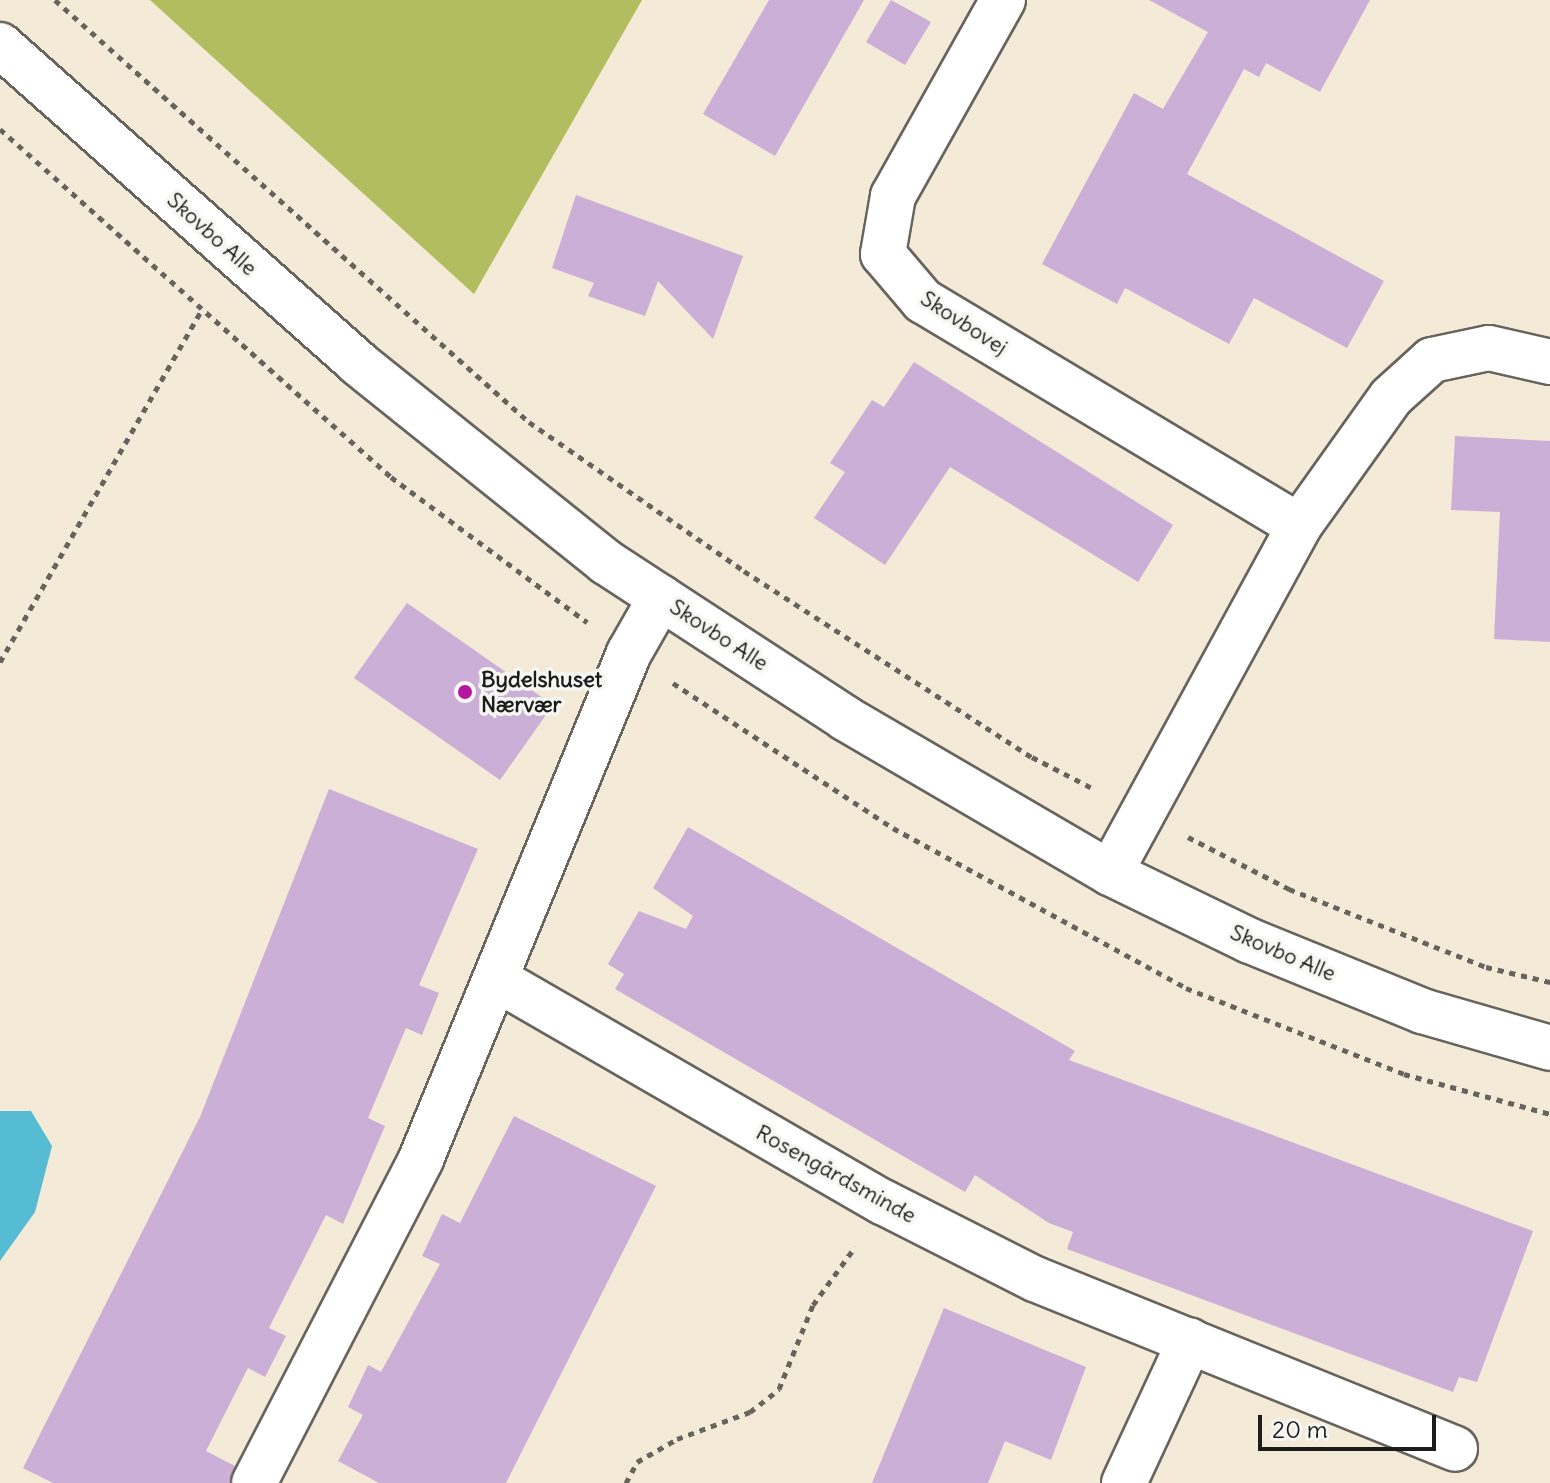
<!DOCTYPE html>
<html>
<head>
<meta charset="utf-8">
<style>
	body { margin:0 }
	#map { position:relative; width:1550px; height:1483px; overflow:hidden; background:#f3ead8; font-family:Delius,sans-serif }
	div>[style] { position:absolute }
	.green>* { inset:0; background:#b1bd5f }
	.water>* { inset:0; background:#56bcd4 }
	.building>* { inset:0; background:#ccafd7 }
	.path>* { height:5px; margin-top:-2.5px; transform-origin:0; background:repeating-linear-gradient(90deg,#67645e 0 6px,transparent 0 12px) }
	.roads { filter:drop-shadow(2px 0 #67645e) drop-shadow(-2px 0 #67645e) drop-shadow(0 2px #67645e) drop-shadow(0 -2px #67645e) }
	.minor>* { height:44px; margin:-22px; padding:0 22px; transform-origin:22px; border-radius:22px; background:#fff }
	.dots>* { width:22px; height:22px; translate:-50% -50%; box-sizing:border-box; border:4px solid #f6f6f2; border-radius:50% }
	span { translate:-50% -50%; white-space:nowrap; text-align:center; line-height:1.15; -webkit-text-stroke:7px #f6f6f2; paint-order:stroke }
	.street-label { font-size:22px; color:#1c1c1c }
	.poi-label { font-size:22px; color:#1c1c1c; font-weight:700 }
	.left { translate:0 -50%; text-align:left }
	.scale { position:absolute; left:1258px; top:1415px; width:178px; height:36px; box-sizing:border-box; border:4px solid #1c1c1c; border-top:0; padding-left:10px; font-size:24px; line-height:28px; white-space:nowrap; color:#1c1c1c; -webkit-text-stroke:6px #f6f6f2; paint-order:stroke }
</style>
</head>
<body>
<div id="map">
	<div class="green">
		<i style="clip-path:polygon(150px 0,642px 0,474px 294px)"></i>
	</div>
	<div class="water">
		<i style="clip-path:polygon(0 1111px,31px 1111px,52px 1146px,35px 1212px,0 1261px)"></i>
	</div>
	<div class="building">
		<i style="clip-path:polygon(769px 0,864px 0,775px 156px,703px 114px)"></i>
		<i style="clip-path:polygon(891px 0,931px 22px,905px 65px,866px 42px)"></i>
		<i style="clip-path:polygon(1149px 0,1370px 0,1320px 92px,1266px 63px,1259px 77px,1244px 69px,1187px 174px,1384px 281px,1347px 348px,1254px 298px,1229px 344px,1125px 288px,1117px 304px,1042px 264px,1134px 93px,1163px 109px,1208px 32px)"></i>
		<i style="clip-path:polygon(576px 195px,743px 256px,713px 339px,658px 281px,645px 316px,588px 296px,594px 283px,552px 268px)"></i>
		<i style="clip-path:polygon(914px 362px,1173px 525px,1138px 582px,950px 467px,885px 565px,814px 518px,845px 472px,830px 463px,872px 400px,884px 407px)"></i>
		<i style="clip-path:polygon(1455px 436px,1550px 441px,1550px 642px,1494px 639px,1500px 512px,1451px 510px)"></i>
		<i style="clip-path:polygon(407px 603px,553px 705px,500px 780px,354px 678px)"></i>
		<i style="clip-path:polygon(329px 789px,478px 849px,419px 985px,439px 993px,422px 1035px,406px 1028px,368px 1118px,385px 1126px,343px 1224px,326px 1215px,269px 1328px,286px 1336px,265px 1377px,248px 1368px,206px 1451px,235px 1466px,229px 1483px,53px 1483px,23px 1468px,200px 1117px)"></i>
		<i style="clip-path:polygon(688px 827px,1075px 1051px,1069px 1060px,1533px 1231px,1477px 1382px,1459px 1377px,1453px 1392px,1067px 1249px,1073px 1232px,1049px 1223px,975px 1175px,965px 1192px,615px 989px,624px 974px,608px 964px,639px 911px,686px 929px,693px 916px,653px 888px)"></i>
		<i style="clip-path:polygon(514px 1116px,656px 1186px,506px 1483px,379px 1483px,338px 1461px,363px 1415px,348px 1407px,368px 1365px,381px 1372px,440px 1264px,422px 1256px,442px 1214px,460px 1223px)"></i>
		<i style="clip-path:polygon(944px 1308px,1086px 1367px,1051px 1460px,1005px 1441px,988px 1483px,872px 1483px)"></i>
	</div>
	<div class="path">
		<i style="left:55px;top:0;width:635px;rotate:41.68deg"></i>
		<i style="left:529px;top:422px;width:262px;rotate:34.7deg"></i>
		<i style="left:744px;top:571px;width:343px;rotate:32.9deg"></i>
		<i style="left:1032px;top:757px;width:70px;rotate:27.3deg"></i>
		<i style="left:0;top:129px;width:523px;rotate:41.67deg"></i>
		<i style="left:391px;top:477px;width:244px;rotate:36.5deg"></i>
		<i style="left:0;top:662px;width:404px;rotate:-60.2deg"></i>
		<i style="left:673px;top:683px;width:263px;rotate:33.4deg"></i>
		<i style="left:893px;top:828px;width:334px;rotate:28.6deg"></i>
		<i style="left:1186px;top:988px;width:234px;rotate:21.5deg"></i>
		<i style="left:1404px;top:1074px;width:151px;rotate:15.3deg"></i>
		<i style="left:1188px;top:837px;width:114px;rotate:27.2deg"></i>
		<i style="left:1289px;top:889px;width:212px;rotate:21.6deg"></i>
		<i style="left:1486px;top:967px;width:66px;rotate:13.2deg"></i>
		<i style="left:626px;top:1483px;width:24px;rotate:-62deg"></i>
		<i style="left:637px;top:1462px;width:46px;rotate:-29.9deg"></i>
		<i style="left:677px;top:1439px;width:78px;rotate:-20.3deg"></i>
		<i style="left:750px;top:1412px;width:37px;rotate:-38deg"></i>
		<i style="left:779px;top:1389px;width:91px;rotate:-68deg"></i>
		<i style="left:813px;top:1305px;width:72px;rotate:-54.1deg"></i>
	</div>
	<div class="roads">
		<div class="minor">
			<i style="left:1003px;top:0;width:225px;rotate:119.3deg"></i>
			<i style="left:893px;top:196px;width:59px;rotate:99.8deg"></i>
			<i style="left:883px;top:254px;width:62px;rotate:49.6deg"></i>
			<i style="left:923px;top:301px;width:438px;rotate:30.9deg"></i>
			<i style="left:0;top:45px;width:480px;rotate:41.6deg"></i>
			<i style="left:359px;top:364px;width:317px;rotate:38.7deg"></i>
			<i style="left:606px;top:562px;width:285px;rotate:33.1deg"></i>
			<i style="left:845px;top:718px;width:307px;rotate:30.3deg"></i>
			<i style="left:1110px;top:873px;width:156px;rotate:25.9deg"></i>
			<i style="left:1250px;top:941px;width:186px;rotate:22.1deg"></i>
			<i style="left:1422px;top:1011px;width:133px;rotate:16.1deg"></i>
			<i style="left:1110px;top:873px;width:395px;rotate:-61.4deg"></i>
			<i style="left:1299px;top:526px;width:158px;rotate:-54.5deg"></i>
			<i style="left:1391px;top:397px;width:55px;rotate:-42.1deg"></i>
			<i style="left:1432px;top:360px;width:58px;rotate:-11.9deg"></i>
			<i style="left:1489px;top:348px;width:63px;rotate:12.9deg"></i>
			<i style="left:496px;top:979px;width:447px;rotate:30deg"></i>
			<i style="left:883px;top:1202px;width:170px;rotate:26.9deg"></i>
			<i style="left:1035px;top:1279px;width:453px;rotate:22deg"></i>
			<i style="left:254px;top:1483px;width:365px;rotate:-62.7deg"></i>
			<i style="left:421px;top:1159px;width:547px;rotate:-67.65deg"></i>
			<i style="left:629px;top:653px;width:64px;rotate:-60.3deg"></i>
			<i style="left:1124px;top:1483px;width:157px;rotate:-65.1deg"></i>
		</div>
	</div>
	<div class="dots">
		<i style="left:465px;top:692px;background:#b5179e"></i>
	</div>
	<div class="street-label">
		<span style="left:212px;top:234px;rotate:42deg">Skovbo Alle</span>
		<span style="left:964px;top:323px;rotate:33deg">Skovbovej</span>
		<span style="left:719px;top:635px;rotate:33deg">Skovbo Alle</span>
		<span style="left:1283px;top:953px;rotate:23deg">Skovbo Alle</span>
		<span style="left:836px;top:1174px;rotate:29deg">Rosengårdsminde</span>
	</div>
	<div class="poi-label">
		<span class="left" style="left:481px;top:692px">Bydelshuset<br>Nærvær</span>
	</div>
	<div class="scale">20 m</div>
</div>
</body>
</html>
